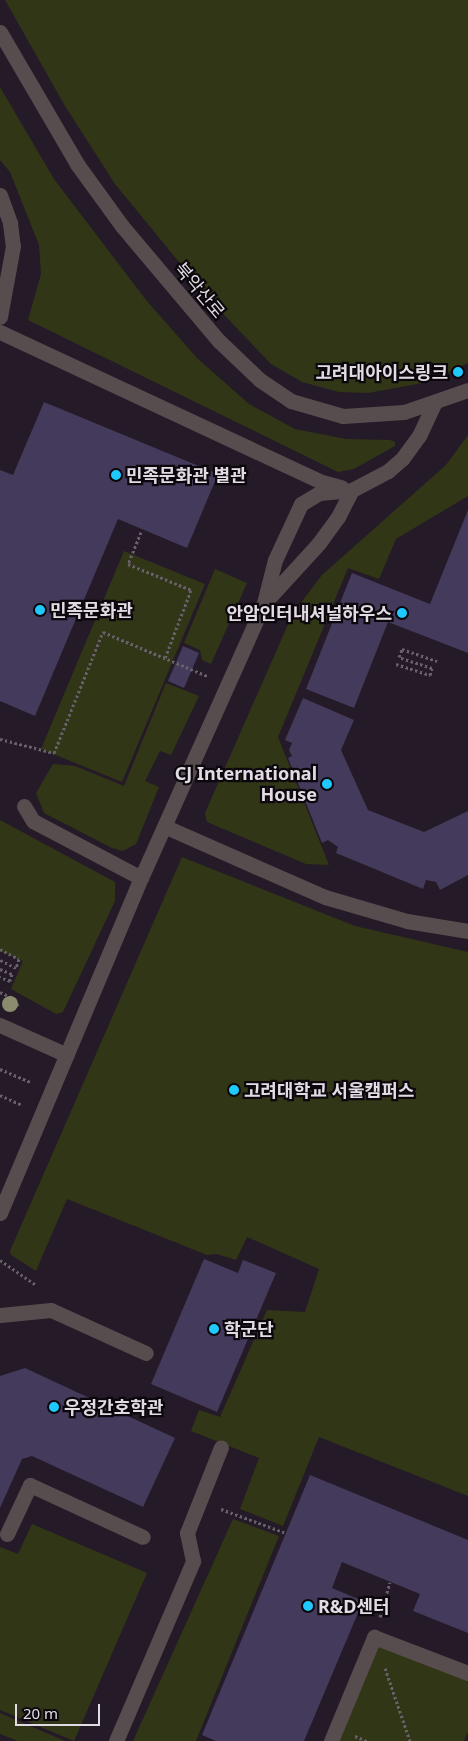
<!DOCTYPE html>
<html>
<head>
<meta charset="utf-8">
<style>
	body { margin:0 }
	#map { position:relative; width:468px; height:1741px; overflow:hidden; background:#251a27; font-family:"Noto Sans","Noto Sans KR",sans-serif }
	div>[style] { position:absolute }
	.green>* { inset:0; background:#313616 }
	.building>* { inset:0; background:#443a5b }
	.path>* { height:3px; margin-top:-1.5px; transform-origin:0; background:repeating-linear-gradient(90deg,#69606b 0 2.5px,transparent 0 5px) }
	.minor>* { height:15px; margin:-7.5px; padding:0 7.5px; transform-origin:7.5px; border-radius:7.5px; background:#574d4f }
	.trees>* { width:16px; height:16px; margin:-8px; border-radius:50%; background:#8a8c6d }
	.dots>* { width:14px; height:14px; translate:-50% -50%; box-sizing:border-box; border:2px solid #0b070c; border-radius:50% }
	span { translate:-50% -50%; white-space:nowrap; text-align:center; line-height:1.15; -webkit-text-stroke:4.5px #0b070c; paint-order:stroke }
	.street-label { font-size:18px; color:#e2dbe4 }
	.poi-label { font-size:18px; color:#e2dbe4; font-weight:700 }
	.right { translate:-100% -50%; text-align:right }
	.left { translate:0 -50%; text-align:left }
	.scale { position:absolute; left:15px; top:1704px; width:85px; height:22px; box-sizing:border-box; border:2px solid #e2dbe4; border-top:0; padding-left:6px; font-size:15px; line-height:18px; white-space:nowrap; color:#e2dbe4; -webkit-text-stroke:4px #0b070c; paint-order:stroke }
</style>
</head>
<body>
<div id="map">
	<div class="green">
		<i style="clip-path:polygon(5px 0,468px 0,468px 363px,428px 382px,368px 393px,339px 392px,302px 382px,271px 364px,211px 301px,115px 184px,65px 106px)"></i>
		<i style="clip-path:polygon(0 87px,54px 179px,146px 300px,197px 358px,249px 404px,295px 429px,346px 439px,390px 440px,395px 442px,395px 446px,354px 469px,338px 472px,28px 320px,41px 274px,39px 245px,10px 172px,0 160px)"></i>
		<i style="clip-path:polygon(468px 435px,468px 496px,396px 539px,379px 579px,348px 568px,278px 737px,329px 865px,306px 864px,207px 822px,205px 813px,293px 613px,322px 575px,446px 465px)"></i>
		<i style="clip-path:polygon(124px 551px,205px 584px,122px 782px,41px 749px)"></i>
		<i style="clip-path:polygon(215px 569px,247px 583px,211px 664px,202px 660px,200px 650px,184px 643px)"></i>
		<i style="clip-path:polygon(166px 683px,199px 696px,171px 755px,160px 751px,145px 781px,159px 787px,136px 844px,123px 851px,112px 848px,44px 813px,36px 793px,53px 764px,75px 766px,124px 786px)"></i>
		<i style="clip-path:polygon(0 820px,115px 882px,115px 901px,63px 1012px,56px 1014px,11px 989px,23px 961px,0 951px)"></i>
		<i style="clip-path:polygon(182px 857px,355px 926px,468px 952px,468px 1496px,319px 1437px,283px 1526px,240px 1509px,259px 1458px,191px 1431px,199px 1410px,220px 1417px,267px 1310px,305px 1312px,319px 1269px,247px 1237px,236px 1260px,217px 1254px,207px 1255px,67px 1199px,36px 1271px,11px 1255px,10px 1251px)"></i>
		<i style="clip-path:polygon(233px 1519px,279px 1536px,196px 1741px,133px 1741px)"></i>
		<i style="clip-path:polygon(32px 1524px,147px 1573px,74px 1741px,0 1710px,0 1547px,18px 1554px)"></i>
		<i style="clip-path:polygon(376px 1645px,468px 1681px,468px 1732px,464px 1741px,338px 1741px)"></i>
		<i style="clip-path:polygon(0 1713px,65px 1741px,18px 1741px,0 1734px)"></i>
	</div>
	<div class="building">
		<i style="clip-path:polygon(44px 402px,218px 474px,187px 548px,118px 519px,35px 716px,0 701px,0 470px,13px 475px)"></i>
		<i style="clip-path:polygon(468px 510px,468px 653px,388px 622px,354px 708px,306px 689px,352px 573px,430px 604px)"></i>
		<i style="clip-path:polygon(183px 646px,199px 653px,184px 688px,168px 681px)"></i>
		<i style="clip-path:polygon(303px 698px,354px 720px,341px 750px,368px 810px,424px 832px,468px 811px,468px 875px,440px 890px,436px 882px,426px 880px,423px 889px,336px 853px,338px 847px,328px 840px,322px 843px,288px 758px,292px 756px,289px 750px,292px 743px,285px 740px)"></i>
		<i style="clip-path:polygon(204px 1259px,238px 1273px,243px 1260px,276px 1273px,217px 1412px,151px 1384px)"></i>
		<i style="clip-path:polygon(25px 1368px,175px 1438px,143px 1507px,32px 1456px,22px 1459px,0 1508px,0 1376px)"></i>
		<i style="clip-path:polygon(310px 1475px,468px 1540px,468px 1633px,413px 1611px,420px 1594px,342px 1562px,332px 1588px,363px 1601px,304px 1741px,216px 1741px,202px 1735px)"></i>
	</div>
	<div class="path">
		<i style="left:141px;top:532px;width:35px;rotate:112deg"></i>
		<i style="left:128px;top:564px;width:68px;rotate:22.4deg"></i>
		<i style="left:191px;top:590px;width:73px;rotate:110.9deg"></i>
		<i style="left:396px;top:664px;width:36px;rotate:18deg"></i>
		<i style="left:430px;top:675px;width:7px;rotate:-74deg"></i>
		<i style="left:432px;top:668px;width:35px;rotate:-162deg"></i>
		<i style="left:399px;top:657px;width:9px;rotate:-69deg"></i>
		<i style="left:402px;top:649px;width:37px;rotate:19deg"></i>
		<i style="left:0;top:739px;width:56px;rotate:14.5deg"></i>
		<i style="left:54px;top:753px;width:131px;rotate:-68deg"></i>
		<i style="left:103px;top:632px;width:113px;rotate:22.9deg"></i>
		<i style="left:0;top:949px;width:21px;rotate:28deg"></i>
		<i style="left:19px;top:959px;width:9px;rotate:108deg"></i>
		<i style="left:16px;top:968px;width:18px;rotate:-153deg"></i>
		<i style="left:0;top:969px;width:13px;rotate:23deg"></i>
		<i style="left:12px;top:974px;width:7px;rotate:106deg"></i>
		<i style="left:10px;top:981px;width:11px;rotate:-158deg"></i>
		<i style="left:0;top:992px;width:17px;rotate:25deg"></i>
		<i style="left:15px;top:999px;width:8px;rotate:67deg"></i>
		<i style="left:0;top:1069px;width:34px;rotate:23deg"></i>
		<i style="left:0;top:1095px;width:24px;rotate:24deg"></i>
		<i style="left:0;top:1260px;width:44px;rotate:34.8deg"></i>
		<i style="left:221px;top:1509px;width:69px;rotate:20.3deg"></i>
		<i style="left:380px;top:1617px;width:36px;rotate:-74deg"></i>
		<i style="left:385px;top:1668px;width:77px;rotate:71.1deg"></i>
		<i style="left:355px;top:1736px;width:13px;rotate:23deg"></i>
	</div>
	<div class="minor">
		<i style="left:0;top:32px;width:153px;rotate:59.7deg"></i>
		<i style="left:77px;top:164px;width:77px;rotate:54deg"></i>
		<i style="left:122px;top:226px;width:150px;rotate:49.9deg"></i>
		<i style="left:219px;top:341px;width:57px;rotate:43.6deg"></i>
		<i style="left:260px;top:380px;width:37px;rotate:34deg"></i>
		<i style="left:291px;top:401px;width:54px;rotate:16.1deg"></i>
		<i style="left:343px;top:416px;width:61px;rotate:-3.8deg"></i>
		<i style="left:404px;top:412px;width:68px;rotate:-19deg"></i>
		<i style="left:0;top:195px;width:30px;rotate:70deg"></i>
		<i style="left:10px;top:223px;width:23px;rotate:83deg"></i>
		<i style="left:13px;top:246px;width:72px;rotate:100.4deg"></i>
		<i style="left:0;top:332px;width:355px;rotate:25deg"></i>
		<i style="left:322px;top:482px;width:20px;rotate:15deg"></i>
		<i style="left:267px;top:600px;width:77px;rotate:-47.6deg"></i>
		<i style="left:319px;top:543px;width:32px;rotate:-54deg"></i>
		<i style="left:338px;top:517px;width:30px;rotate:-63deg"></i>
		<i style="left:24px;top:806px;width:17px;rotate:59deg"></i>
		<i style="left:33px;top:821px;width:122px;rotate:27.8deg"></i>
		<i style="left:166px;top:827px;width:174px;rotate:23.8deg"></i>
		<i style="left:325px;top:897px;width:85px;rotate:16.3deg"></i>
		<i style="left:407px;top:921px;width:62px;rotate:9.3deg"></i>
		<i style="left:0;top:1025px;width:73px;rotate:24.1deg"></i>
		<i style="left:0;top:1213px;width:363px;rotate:-67.2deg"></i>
		<i style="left:141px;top:878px;width:301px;rotate:-65.9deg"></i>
		<i style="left:264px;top:603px;width:44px;rotate:-75.7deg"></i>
		<i style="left:275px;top:560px;width:62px;rotate:-65.1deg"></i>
		<i style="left:301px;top:504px;width:21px;rotate:-31deg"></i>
		<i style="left:319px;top:493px;width:33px;rotate:-5deg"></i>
		<i style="left:352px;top:490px;width:41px;rotate:-27.8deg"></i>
		<i style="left:388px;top:471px;width:18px;rotate:-41deg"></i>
		<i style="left:402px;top:459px;width:29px;rotate:-54deg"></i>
		<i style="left:419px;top:436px;width:35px;rotate:-65deg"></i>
		<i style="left:0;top:1315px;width:51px;rotate:-5.6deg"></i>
		<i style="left:51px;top:1310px;width:104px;rotate:24.4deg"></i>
		<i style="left:7px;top:1534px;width:54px;rotate:-64.9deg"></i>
		<i style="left:30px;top:1485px;width:124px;rotate:24.7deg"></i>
		<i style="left:116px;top:1741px;width:196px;rotate:-66.8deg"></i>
		<i style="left:193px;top:1561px;width:29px;rotate:-102deg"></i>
		<i style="left:187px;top:1533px;width:92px;rotate:-68.4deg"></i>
		<i style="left:331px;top:1741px;width:113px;rotate:-67.5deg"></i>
		<i style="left:374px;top:1637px;width:101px;rotate:21deg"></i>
	</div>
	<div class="trees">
		<i style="left:10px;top:1004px"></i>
	</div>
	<div class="dots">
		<i style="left:458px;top:372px;background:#20c9fd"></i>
		<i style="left:116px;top:475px;background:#20c9fd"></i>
		<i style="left:40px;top:610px;background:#20c9fd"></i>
		<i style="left:402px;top:613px;background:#20c9fd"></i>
		<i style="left:327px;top:784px;background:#20c9fd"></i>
		<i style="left:234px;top:1090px;background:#20c9fd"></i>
		<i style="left:214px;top:1329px;background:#20c9fd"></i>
		<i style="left:54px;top:1407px;background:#20c9fd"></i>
		<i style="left:308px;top:1606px;background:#20c9fd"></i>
	</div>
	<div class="street-label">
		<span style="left:200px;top:290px;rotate:50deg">북악산로</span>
	</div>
	<div class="poi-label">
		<span class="right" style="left:448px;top:372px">고려대아이스링크</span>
		<span class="left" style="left:126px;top:475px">민족문화관 별관</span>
		<span class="left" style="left:50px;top:610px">민족문화관</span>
		<span class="right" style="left:392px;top:613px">안암인터내셔널하우스</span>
		<span class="right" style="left:317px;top:784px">CJ International<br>House</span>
		<span class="left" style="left:244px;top:1090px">고려대학교 서울캠퍼스</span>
		<span class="left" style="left:224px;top:1329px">학군단</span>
		<span class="left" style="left:64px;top:1407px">우정간호학관</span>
		<span class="left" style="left:318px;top:1606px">R&amp;D센터</span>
	</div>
	<div class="scale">20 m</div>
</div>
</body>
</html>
